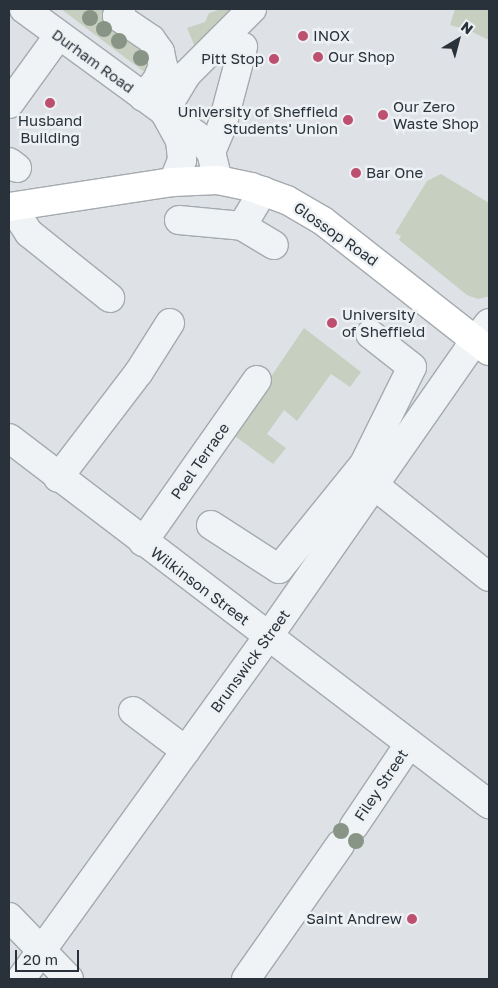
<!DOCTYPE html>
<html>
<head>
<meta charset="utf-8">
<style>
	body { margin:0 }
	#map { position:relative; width:498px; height:988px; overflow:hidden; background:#dee2e6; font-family:"Golos Text",sans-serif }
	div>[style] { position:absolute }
	.green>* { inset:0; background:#c6cfc0 }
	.roads { filter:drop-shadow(1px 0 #a4aaaf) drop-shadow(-1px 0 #a4aaaf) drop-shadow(0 1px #a4aaaf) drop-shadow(0 -1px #a4aaaf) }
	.minor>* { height:28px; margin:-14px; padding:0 14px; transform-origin:14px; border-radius:14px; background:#f0f3f5 }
	.major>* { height:28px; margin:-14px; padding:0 14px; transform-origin:14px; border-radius:14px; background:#fff }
	.trees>* { width:16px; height:16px; margin:-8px; border-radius:50%; background:#889486 }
	.dots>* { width:14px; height:14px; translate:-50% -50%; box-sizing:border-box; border:2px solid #edf1f4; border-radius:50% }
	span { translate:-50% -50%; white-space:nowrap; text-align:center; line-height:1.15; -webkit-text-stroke:5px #edf1f4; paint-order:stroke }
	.poi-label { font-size:15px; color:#29323b }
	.left { translate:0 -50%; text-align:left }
	.right { translate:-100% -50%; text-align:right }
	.street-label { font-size:15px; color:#29323b }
	.frame { position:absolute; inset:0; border:10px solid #29323b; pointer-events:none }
	.north { position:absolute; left:433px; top:15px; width:50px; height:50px; -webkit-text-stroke:4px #edf1f4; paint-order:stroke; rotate:37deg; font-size:14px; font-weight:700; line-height:20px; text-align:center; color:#29323b }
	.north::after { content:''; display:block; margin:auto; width:18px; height:22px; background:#29323b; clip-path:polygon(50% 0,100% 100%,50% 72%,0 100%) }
	.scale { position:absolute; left:15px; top:950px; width:64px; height:22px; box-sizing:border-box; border:2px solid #29323b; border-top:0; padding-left:6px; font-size:15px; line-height:18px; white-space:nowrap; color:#29323b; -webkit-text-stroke:4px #edf1f4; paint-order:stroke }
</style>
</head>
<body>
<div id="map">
	<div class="green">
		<i style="clip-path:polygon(61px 9px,112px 9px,150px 57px,147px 74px)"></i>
		<i style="clip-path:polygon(221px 9px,238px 9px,195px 47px,187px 28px,205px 22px,209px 13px)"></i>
		<i style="clip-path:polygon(455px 9px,489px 9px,489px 40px,468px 30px,450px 25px)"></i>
		<i style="clip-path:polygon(441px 174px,489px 203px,489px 296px,487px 297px,478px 299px,467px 295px,399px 240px,401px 236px,395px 233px,427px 181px)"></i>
		<i style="clip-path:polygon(304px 328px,361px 372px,350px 387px,331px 374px,297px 421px,284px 410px,267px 434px,286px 448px,273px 464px,232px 434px)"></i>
	</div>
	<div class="roads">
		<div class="minor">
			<i style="left:24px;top:9px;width:213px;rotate:36.2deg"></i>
			<i style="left:196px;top:135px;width:23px;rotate:49deg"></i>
			<i style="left:211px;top:152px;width:29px;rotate:76deg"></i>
			<i style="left:121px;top:10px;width:7px;rotate:124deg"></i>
			<i style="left:117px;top:16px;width:41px;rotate:34.1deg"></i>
			<i style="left:151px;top:39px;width:16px;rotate:55deg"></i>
			<i style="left:160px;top:52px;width:14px;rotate:78deg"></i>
			<i style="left:163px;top:66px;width:15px;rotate:113deg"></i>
			<i style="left:157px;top:80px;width:22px;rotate:129deg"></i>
			<i style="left:9px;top:104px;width:85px;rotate:-54.1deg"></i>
			<i style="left:164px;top:112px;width:44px;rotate:-58.8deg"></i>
			<i style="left:187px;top:74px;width:92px;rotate:-45deg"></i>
			<i style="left:166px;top:115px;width:29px;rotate:61deg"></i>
			<i style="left:180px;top:140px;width:20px;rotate:84deg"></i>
			<i style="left:182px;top:160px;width:24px;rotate:112deg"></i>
			<i style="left:211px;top:152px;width:28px;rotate:-67deg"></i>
			<i style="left:222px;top:126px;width:82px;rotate:-75.1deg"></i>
			<i style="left:9px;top:162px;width:10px;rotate:37deg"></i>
			<i style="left:12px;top:207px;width:31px;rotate:57deg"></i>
			<i style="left:29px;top:233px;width:104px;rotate:38.7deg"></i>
			<i style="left:179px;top:220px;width:63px;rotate:5.4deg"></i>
			<i style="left:242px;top:226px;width:37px;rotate:31deg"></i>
			<i style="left:242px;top:226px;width:41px;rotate:-59deg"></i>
			<i style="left:9px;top:438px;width:604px;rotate:37.33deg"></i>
			<i style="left:58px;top:478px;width:133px;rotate:-52.6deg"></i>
			<i style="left:139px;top:372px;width:58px;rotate:-57.7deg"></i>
			<i style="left:374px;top:485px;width:147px;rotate:38.7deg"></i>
			<i style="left:211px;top:525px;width:81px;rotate:32.9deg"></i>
			<i style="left:279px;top:569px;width:135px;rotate:-51deg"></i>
			<i style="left:364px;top:464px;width:108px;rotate:-63.7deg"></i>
			<i style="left:412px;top:367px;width:53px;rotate:-141.8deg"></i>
			<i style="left:143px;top:542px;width:198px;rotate:-54.9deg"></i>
			<i style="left:133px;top:711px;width:66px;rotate:37deg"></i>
			<i style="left:354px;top:826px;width:99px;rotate:-56.1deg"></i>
			<i style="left:9px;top:917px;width:86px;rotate:45.9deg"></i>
			<i style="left:21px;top:979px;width:422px;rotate:-54.2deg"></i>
			<i style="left:268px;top:637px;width:350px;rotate:-55.1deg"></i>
			<i style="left:468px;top:350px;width:34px;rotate:-52deg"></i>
			<i style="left:246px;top:979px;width:164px;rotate:-55deg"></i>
		</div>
		<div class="major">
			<i style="left:9px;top:207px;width:166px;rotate:-8.7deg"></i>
			<i style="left:173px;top:182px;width:45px;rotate:-2.5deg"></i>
			<i style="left:218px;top:180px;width:34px;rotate:12deg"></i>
			<i style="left:251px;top:187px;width:38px;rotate:20deg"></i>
			<i style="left:287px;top:200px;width:42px;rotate:30.3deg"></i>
			<i style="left:323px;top:221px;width:211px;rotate:38.1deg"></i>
		</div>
	</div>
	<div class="trees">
		<i style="left:90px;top:18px"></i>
		<i style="left:104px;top:29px"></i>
		<i style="left:119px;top:41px"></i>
		<i style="left:141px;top:58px"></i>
		<i style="left:341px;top:831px"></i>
		<i style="left:356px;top:841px"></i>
	</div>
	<div class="dots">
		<i style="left:303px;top:36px;background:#be506f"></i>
		<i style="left:318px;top:57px;background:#be506f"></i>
		<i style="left:274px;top:59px;background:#be506f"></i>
		<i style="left:50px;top:103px;background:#be506f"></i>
		<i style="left:383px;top:115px;background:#be506f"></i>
		<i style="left:348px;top:120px;background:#be506f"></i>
		<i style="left:356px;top:173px;background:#be506f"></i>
		<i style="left:332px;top:323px;background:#be506f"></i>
		<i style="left:412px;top:919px;background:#be506f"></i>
	</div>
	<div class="poi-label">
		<span class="left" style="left:313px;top:36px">INOX</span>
		<span class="left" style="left:328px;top:57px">Our Shop</span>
		<span class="right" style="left:264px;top:59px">Pitt Stop</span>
		<span class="left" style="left:393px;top:115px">Our Zero<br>Waste Shop</span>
		<span class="right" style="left:338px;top:120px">University of Sheffield<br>Students' Union</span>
		<span style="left:50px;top:129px">Husband<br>Building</span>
		<span class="left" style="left:366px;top:173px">Bar One</span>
		<span class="left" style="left:342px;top:323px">University<br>of Sheffield</span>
		<span class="right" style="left:402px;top:919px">Saint Andrew</span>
	</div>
	<div class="street-label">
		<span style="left:93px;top:61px;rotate:36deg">Durham Road</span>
		<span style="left:336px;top:234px;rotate:35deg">Glossop Road</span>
		<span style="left:200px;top:461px;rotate:-55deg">Peel Terrace</span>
		<span style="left:200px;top:586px;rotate:37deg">Wilkinson Street</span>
		<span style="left:250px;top:661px;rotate:-54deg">Brunswick Street</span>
		<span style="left:381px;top:785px;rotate:-56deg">Filey Street</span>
	</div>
	<div class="frame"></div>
	<div class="north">N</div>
	<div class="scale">20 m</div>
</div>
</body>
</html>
